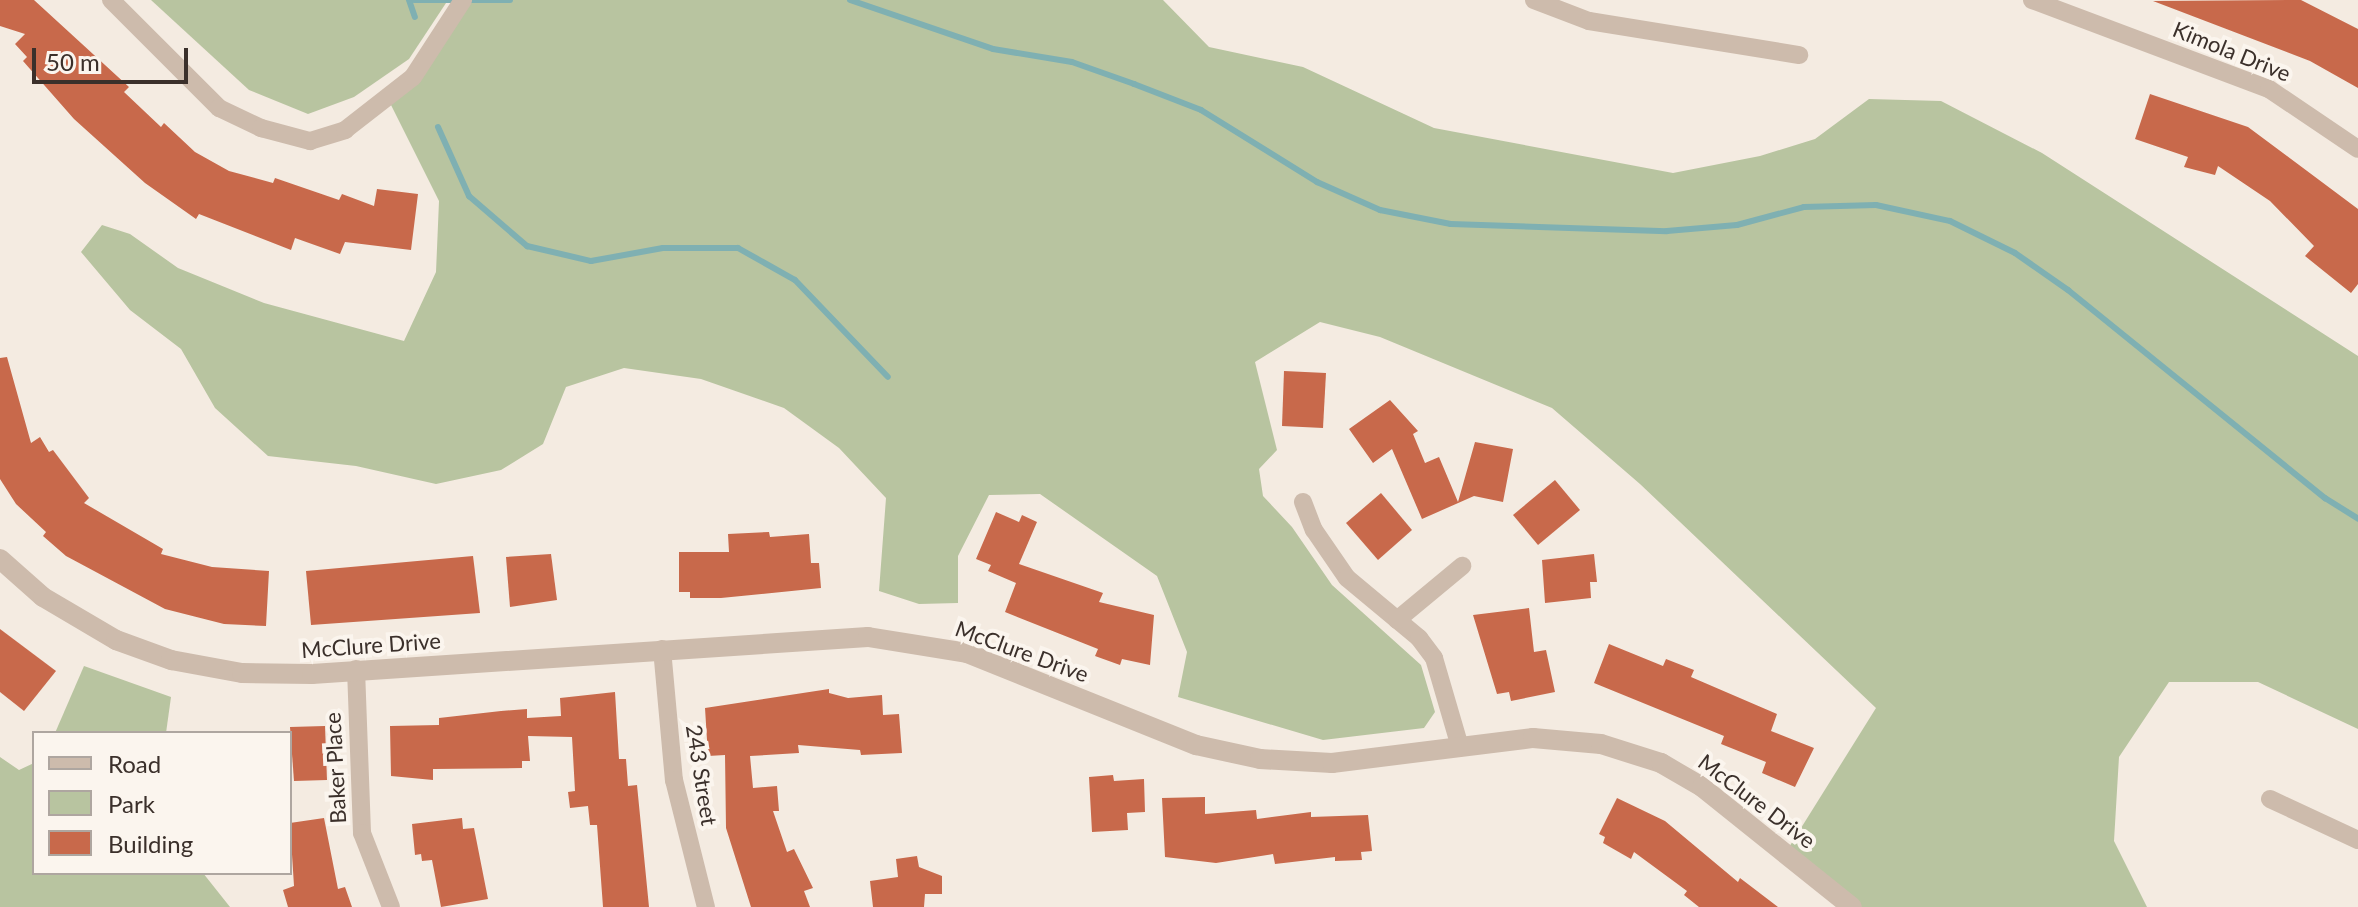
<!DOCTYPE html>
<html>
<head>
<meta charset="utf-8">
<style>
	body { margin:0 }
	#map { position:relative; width:2358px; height:907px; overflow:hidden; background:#f4ebe1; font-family:Lato,sans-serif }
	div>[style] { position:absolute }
	.green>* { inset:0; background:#b8c4a0 }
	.stream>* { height:6px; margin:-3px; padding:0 3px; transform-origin:3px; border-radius:3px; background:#7fb0b2 }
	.building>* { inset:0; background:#c8694b }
	.minor>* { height:18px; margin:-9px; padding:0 9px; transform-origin:9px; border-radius:9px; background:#cdbbac }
	.tertiary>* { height:20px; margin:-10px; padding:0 10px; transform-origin:10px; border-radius:10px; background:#cdbbac }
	span { translate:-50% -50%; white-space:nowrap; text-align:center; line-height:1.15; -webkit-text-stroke:8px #fbf5ee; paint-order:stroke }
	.street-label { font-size:22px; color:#3b302b }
	.legend { position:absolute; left:32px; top:731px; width:260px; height:144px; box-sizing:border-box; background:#fbf5ee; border:2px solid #aea6a0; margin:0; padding:10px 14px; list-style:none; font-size:24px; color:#3b302b }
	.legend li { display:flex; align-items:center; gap:16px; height:40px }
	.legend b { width:40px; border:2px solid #aea6a0 }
	.scale { position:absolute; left:32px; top:48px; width:156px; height:36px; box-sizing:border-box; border:4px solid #3b302b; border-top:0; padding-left:10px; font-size:24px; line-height:28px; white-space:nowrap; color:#3b302b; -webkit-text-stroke:6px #fbf5ee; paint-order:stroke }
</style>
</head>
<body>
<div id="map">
	<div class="green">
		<i style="clip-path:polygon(151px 0,448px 0,409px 59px,354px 97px,308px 114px,249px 90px)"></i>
		<i style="clip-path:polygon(463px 0,1163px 0,1209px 47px,1303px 67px,1434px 128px,1673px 173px,1760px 156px,1815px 139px,1869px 99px,1941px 101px,2042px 153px,2358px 356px,2358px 729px,2258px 682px,2169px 682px,2119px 757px,2114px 841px,2147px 907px,1852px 907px,1786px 852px,1876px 708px,1640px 484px,1552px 408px,1380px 337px,1320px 322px,1255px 362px,1277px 450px,1259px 469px,1263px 496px,1292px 527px,1332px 585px,1421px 665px,1435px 712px,1424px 728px,1323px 740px,1178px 697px,1187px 652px,1157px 576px,1040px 494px,989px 495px,958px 556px,958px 603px,919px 604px,879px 591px,886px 498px,839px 448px,784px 408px,701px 379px,624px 368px,566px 387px,543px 444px,501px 470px,436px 484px,356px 466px,268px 456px,215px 408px,181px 349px,130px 310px,81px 252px,102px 225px,130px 234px,178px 268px,264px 303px,404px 341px,436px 272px,439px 201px,388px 99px)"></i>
		<i style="clip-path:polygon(84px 666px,171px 697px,166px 733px,55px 733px)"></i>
		<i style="clip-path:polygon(0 757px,19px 770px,34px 763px,34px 873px,203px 873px,230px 907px,0 907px)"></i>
	</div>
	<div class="stream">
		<i style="left:409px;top:0;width:18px;rotate:71deg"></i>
		<i style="left:414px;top:0;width:96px"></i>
		<i style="left:850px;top:0;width:151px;rotate:18.9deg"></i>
		<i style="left:993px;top:49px;width:80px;rotate:9.3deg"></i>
		<i style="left:1072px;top:62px;width:66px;rotate:19.5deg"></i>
		<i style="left:1134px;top:84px;width:72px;rotate:21.2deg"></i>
		<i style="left:1201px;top:110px;width:137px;rotate:31.8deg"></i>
		<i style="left:1317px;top:182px;width:69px;rotate:24deg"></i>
		<i style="left:1380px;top:210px;width:72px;rotate:11.2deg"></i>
		<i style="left:1451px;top:224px;width:216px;rotate:1.9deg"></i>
		<i style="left:1667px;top:231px;width:70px;rotate:-4.9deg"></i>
		<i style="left:1737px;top:225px;width:69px;rotate:-15deg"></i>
		<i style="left:1804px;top:207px;width:72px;rotate:-1.6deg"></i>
		<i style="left:1876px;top:205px;width:76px;rotate:12.2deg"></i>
		<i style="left:1950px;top:221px;width:72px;rotate:26.2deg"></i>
		<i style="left:2015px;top:253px;width:65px;rotate:34.9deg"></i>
		<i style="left:2068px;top:290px;width:331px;rotate:39deg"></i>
		<i style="left:2325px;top:498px;width:39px;rotate:32deg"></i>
		<i style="left:438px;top:127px;width:76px;rotate:65.8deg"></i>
		<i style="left:469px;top:196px;width:77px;rotate:40.8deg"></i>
		<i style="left:527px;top:246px;width:66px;rotate:13.2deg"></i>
		<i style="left:591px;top:261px;width:73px;rotate:-10.2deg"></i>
		<i style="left:663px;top:248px;width:75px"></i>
		<i style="left:738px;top:248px;width:65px;rotate:29.3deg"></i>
		<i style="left:795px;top:280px;width:134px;rotate:46.2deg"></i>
	</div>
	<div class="building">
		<i style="clip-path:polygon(0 0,34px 0,129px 87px,124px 92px,161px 127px,164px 123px,195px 152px,229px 171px,273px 183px,275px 178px,339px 200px,342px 194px,374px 206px,377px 189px,418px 194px,411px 250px,345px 242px,340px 254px,295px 238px,291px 250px,199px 214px,196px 219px,145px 183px,74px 119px,23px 61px,27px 57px,15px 44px,25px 34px,0 26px)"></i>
		<i style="clip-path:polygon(2301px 0,2358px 29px,2358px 88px,2310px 61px,2153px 1px)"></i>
		<i style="clip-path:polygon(2150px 94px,2248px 127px,2358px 209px,2358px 284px,2351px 293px,2305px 256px,2314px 246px,2270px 201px,2218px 166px,2215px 175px,2184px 167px,2188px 157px,2135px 139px)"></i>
		<i style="clip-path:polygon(7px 357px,31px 443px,40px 437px,49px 452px,53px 450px,89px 498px,84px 503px,163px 549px,161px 554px,212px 567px,269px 571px,266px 626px,224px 624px,165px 609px,66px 556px,43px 536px,46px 532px,16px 504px,0 479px,0 358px)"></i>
		<i style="clip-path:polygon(1284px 371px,1326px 373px,1323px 428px,1282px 426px)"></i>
		<i style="clip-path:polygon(1390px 400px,1418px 431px,1413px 434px,1425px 463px,1439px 457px,1458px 502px,1475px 442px,1513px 449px,1503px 502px,1474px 496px,1422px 519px,1392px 449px,1373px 463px,1349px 429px)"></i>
		<i style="clip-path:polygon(1555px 480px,1580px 510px,1538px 545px,1513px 515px)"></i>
		<i style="clip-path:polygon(1381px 493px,1412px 530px,1378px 560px,1346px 523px)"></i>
		<i style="clip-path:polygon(996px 512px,1019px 522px,1022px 515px,1037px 522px,1019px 564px,1103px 593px,1099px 602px,1154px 615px,1150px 665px,1122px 659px,1120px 665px,1095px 656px,1098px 649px,1005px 612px,1016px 583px,988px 571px,991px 565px,976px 559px)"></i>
		<i style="clip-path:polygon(769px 532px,770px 537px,809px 534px,811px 563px,819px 563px,821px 588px,721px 598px,690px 598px,690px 592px,679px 592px,679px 552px,729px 552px,728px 534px)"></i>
		<i style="clip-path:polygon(551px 554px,557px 600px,510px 607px,506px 557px)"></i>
		<i style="clip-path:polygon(1594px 554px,1597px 582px,1590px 582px,1591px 598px,1545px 603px,1542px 560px)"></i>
		<i style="clip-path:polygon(473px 556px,480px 613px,311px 625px,306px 571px)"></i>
		<i style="clip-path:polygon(1529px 608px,1534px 652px,1546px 650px,1555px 692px,1511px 701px,1509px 692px,1497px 694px,1473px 615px)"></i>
		<i style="clip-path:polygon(0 629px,56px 671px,24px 711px,0 692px)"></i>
		<i style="clip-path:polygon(1609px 644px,1663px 666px,1666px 659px,1694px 670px,1691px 677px,1777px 714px,1771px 731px,1814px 748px,1795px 787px,1762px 773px,1766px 762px,1721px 744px,1724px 736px,1594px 683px)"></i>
		<i style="clip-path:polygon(829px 689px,829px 693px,848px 698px,882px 695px,883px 715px,899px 714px,902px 753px,861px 755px,860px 750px,798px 745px,799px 753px,750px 756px,753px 788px,777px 786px,779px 811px,773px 811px,787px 852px,794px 849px,813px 888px,804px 891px,810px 907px,751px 907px,726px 828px,725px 755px,708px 756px,705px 708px)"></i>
		<i style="clip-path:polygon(615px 692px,619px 759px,626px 759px,628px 786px,637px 785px,649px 907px,603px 907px,597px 825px,590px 825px,588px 806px,570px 808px,568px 792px,575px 791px,572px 737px,528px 736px,530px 761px,522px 761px,522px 768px,433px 769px,433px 780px,391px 776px,390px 726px,439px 725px,439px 718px,501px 711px,527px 709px,527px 718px,561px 716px,560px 698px)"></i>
		<i style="clip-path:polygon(325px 726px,327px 780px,294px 781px,290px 727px)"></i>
		<i style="clip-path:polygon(1113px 775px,1114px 781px,1144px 779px,1145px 812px,1127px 813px,1128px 830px,1092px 832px,1089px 777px)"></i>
		<i style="clip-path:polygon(1205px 797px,1205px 814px,1256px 810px,1257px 819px,1311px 812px,1311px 817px,1368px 815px,1372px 851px,1361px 852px,1362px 860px,1335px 861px,1335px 857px,1275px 864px,1273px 854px,1216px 863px,1165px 857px,1162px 798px)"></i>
		<i style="clip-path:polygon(1617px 798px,1665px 821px,1738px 882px,1740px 878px,1778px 907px,1699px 907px,1684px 895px,1687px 891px,1634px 852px,1631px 859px,1603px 843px,1605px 837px,1599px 834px)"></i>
		<i style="clip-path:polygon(324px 818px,338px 889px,345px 887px,352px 907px,288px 907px,283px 890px,294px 886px,290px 823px)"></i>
		<i style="clip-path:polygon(462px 818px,463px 829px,474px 828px,488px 899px,441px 907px,432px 860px,422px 861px,421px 854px,415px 855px,412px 824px)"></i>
		<i style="clip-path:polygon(917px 856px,919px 867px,942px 876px,942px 894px,925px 894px,924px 907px,873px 907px,870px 881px,898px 877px,896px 859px)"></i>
	</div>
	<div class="minor">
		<i style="left:111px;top:0;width:153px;rotate:45deg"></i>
		<i style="left:219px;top:108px;width:47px;rotate:25.5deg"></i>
		<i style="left:261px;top:128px;width:51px;rotate:14.9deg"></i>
		<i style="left:310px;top:141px;width:37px;rotate:-17deg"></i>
		<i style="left:345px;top:130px;width:86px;rotate:-37.9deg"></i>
		<i style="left:413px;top:77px;width:92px;rotate:-57deg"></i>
		<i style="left:1534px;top:0;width:59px;rotate:20.9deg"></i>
		<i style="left:1589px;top:21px;width:213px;rotate:9.2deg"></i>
		<i style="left:2032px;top:0;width:253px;rotate:20.6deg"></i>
		<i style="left:2269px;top:89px;width:107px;rotate:34deg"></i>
		<i style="left:1303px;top:502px;width:30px;rotate:69deg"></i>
		<i style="left:1314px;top:530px;width:58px;rotate:55.5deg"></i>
		<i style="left:1347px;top:578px;width:94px;rotate:39.8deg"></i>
		<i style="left:1419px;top:638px;width:25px;rotate:53deg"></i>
		<i style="left:1434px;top:658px;width:93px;rotate:73.7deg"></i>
		<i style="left:1397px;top:620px;width:85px;rotate:-39.7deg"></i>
		<i style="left:662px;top:649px;width:132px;rotate:84.8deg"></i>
		<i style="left:674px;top:780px;width:131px;rotate:75.9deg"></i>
		<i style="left:356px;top:669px;width:164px;rotate:87.9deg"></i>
		<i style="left:362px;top:833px;width:79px;rotate:68.6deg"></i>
		<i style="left:2270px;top:799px;width:97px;rotate:25deg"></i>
	</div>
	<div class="tertiary">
		<i style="left:0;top:559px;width:57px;rotate:41.5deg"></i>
		<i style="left:43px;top:597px;width:85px;rotate:30.5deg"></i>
		<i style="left:116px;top:640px;width:59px;rotate:20deg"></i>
		<i style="left:171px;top:660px;width:72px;rotate:10.4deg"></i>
		<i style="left:242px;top:673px;width:70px;rotate:0.8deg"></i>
		<i style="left:312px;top:674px;width:557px;rotate:-3.81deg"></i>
		<i style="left:868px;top:637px;width:100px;rotate:9.2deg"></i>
		<i style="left:967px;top:653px;width:247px;rotate:21.9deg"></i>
		<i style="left:1196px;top:745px;width:66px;rotate:12.3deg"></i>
		<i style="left:1260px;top:759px;width:72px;rotate:3.2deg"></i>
		<i style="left:1332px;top:763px;width:203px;rotate:-7.1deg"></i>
		<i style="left:1533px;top:738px;width:68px;rotate:5deg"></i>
		<i style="left:1601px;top:744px;width:63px;rotate:17.6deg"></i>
		<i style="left:1661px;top:763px;width:48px;rotate:30.3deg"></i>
		<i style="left:1702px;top:787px;width:192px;rotate:38.7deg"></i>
	</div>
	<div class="street-label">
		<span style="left:2232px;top:51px;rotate:22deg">Kimola Drive</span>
		<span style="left:371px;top:645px;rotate:-4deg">McClure Drive</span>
		<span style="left:1022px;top:651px;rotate:20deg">McClure Drive</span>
		<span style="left:335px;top:768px;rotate:-93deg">Baker Place</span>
		<span style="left:702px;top:775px;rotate:81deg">243 Street</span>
		<span style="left:1757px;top:801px;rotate:37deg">McClure Drive</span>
	</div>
	<ul class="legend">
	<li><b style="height:10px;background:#cdbbac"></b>Road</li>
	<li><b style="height:22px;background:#b8c4a0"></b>Park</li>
	<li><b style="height:22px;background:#c8694b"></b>Building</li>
	</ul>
	<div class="scale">50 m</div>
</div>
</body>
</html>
